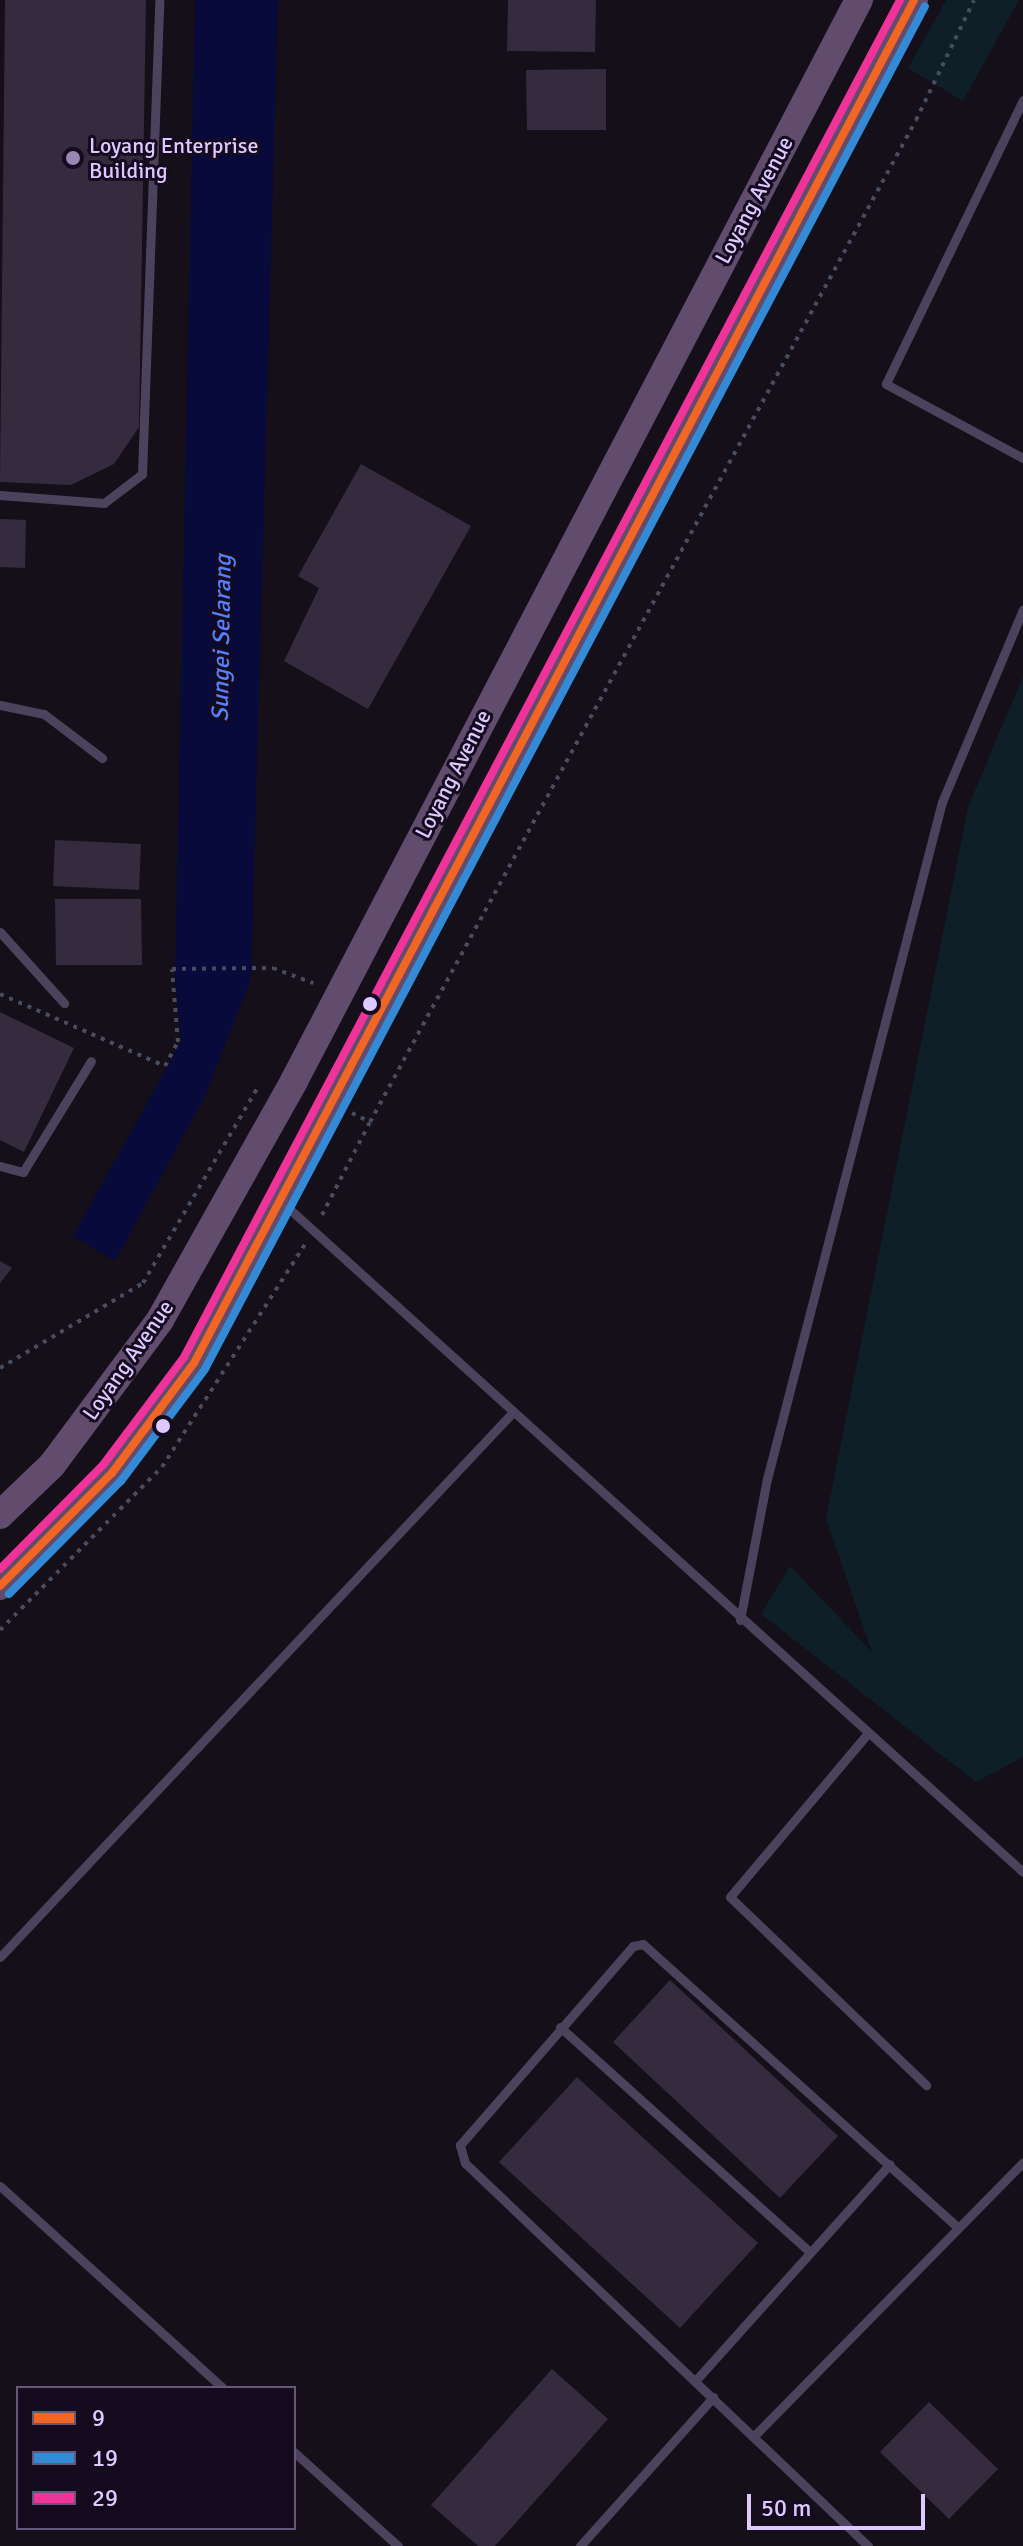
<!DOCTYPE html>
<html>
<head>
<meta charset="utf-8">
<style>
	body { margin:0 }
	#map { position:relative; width:1023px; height:2546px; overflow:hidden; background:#150f1a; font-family:Signika,sans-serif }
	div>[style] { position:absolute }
	.green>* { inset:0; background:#0e1f27 }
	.water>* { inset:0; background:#070a3a }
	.building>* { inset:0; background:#342c3e }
	.path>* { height:4px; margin-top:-2px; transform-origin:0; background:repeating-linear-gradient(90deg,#474c5f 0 4px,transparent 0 10px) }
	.service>* { height:9px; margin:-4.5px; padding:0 4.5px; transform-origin:4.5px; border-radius:4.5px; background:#4b435c }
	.primary>* { height:28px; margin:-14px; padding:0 14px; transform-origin:14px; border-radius:14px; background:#624c6d }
	.bus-1>* { height:8px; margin:-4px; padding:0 4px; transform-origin:4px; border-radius:4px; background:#f26522 }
	.bus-2>* { height:8px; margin:-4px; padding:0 4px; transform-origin:4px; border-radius:4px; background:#338bd7 }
	.bus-3>* { height:8px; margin:-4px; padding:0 4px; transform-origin:4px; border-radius:4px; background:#ef339a }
	.dots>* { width:22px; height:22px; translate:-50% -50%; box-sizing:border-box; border:4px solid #140b1f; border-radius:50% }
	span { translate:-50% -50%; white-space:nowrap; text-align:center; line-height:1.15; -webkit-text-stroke:6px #140b1f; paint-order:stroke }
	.poi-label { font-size:22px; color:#dfc8ff }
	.left { translate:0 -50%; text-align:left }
	.street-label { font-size:22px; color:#dfc8ff }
	.water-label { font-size:24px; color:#567fff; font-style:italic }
	.legend { position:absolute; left:16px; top:2386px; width:280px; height:144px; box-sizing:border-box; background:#140b1f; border:2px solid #655779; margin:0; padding:10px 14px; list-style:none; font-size:24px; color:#dfc8ff }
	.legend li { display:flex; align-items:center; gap:16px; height:40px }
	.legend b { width:40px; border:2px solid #655779 }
	.scale { position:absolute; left:747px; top:2494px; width:178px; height:36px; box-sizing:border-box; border:4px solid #dfc8ff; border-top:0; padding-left:10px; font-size:24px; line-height:28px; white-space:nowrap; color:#dfc8ff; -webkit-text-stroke:6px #140b1f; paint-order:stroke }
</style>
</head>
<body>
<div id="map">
	<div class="green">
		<i style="clip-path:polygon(946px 0,1019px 0,963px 101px,908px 68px)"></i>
		<i style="clip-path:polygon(1023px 677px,1023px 1757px,976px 1782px,761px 1614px,790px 1566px,872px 1652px,826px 1519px,968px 807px)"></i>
	</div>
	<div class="water">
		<i style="clip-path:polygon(195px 0,278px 0,251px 979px,205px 1096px,115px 1261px,73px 1236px,181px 1042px,175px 980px)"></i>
	</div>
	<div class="building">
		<i style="clip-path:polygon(5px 0,146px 0,139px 427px,114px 464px,71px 485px,0 482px)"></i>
		<i style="clip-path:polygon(508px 0,596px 0,595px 52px,507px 51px)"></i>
		<i style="clip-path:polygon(606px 69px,606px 130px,527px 130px,526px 70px)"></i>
		<i style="clip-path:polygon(361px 464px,471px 526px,368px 709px,284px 661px,319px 588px,298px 576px)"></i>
		<i style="clip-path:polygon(0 519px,26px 520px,25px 568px,0 567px)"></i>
		<i style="clip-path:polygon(55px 840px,141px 844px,139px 890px,53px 886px)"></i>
		<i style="clip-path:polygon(55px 899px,141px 899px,142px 965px,56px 965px)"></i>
		<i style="clip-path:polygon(0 1012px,74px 1048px,24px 1152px,0 1140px)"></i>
		<i style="clip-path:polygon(0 1261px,12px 1268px,0 1283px)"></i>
		<i style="clip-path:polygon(670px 1980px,838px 2136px,780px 2198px,613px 2042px)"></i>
		<i style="clip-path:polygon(577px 2077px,758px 2243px,680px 2328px,499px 2162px)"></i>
		<i style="clip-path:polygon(552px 2369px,608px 2419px,495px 2546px,478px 2546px,431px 2505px)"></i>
		<i style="clip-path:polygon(929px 2402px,998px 2469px,949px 2519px,880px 2452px)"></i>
	</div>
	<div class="path">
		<i style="left:0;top:994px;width:180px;rotate:23.6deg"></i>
		<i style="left:165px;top:1066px;width:27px;rotate:-62deg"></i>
		<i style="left:178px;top:1042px;width:73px;rotate:-94.7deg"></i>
		<i style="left:172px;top:969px;width:101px;rotate:-0.6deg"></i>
		<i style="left:273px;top:968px;width:43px;rotate:20.6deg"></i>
		<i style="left:352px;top:1113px;width:20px;rotate:27deg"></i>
		<i style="left:370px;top:1122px;width:1141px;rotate:-61.41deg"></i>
		<i style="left:916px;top:120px;width:133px;rotate:-64.2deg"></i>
		<i style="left:322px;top:1215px;width:105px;rotate:-62.7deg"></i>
		<i style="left:0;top:1368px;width:166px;rotate:-30.7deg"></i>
		<i style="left:143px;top:1283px;width:225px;rotate:-59.6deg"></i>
		<i style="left:0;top:1630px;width:230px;rotate:-45.2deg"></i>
		<i style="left:162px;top:1467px;width:265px;rotate:-57.3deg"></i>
	</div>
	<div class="service">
		<i style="left:1023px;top:100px;width:315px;rotate:115.8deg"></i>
		<i style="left:886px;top:384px;width:156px;rotate:28.4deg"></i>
		<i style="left:0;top:495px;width:104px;rotate:4.4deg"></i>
		<i style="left:104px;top:503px;width:48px;rotate:-37.3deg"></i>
		<i style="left:142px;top:474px;width:474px;rotate:-87.9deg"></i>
		<i style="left:0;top:705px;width:45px;rotate:11.6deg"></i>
		<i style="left:44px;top:714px;width:73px;rotate:37.2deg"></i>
		<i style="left:0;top:932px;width:96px;rotate:48deg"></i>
		<i style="left:0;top:1166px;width:24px;rotate:15deg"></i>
		<i style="left:23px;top:1172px;width:130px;rotate:-58.5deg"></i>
		<i style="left:284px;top:1204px;width:996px;rotate:42.11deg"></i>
		<i style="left:740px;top:1620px;width:144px;rotate:-79.2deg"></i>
		<i style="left:767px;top:1479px;width:699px;rotate:-75.51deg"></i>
		<i style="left:942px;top:802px;width:209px;rotate:-67.2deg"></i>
		<i style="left:868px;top:1733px;width:214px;rotate:130.1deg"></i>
		<i style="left:730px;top:1897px;width:272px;rotate:43.8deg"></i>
		<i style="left:0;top:1957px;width:748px;rotate:-46.73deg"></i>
		<i style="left:560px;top:2027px;width:336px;rotate:42deg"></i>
		<i style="left:0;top:2186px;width:301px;rotate:42.2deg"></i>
		<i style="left:696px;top:2380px;width:290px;rotate:-48.1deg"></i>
		<i style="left:754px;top:2436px;width:384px;rotate:-45.5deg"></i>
		<i style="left:294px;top:2452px;width:140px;rotate:42.1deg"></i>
		<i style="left:580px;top:2546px;width:200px;rotate:-48.2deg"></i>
		<i style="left:868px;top:2546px;width:556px;rotate:-136.46deg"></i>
		<i style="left:465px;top:2163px;width:19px;rotate:-106deg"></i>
		<i style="left:460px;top:2145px;width:264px;rotate:-49deg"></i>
		<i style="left:633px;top:1946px;width:10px;rotate:-11deg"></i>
		<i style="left:643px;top:1944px;width:424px;rotate:42deg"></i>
	</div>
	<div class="primary">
		<i style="left:0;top:1515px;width:72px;rotate:-43.9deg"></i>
		<i style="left:52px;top:1465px;width:181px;rotate:-53.3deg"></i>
		<i style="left:160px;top:1320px;width:274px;rotate:-60.7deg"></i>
		<i style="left:294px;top:1081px;width:1220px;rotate:-62.41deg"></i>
		<i style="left:0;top:1586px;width:159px;rotate:-45.3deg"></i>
		<i style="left:112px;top:1473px;width:137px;rotate:-53.3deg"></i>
		<i style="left:194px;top:1363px;width:1541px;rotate:-62.15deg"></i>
	</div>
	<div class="bus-1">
		<i style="left:0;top:1586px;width:159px;rotate:-45.3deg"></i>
		<i style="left:112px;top:1473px;width:137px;rotate:-53.3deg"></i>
		<i style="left:194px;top:1363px;width:1541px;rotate:-62.15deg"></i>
	</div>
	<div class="bus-2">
		<i style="left:9px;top:1594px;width:159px;rotate:-45.3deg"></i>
		<i style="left:121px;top:1481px;width:140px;rotate:-53.1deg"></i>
		<i style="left:205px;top:1369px;width:1541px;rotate:-62.15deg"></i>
	</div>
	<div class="bus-3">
		<i style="left:0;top:1569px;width:146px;rotate:-45.3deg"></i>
		<i style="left:103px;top:1465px;width:135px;rotate:-53.1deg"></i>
		<i style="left:184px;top:1357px;width:1534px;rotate:-62.18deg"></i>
	</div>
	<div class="dots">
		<i style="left:73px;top:158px;background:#9887af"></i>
		<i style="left:370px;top:1004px;background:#dfc8ff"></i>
		<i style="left:163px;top:1426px;background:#dfc8ff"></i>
	</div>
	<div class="poi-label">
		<span class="left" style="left:89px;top:158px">Loyang Enterprise<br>Building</span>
	</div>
	<div class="street-label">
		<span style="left:754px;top:200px;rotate:-62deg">Loyang Avenue</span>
		<span style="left:453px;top:774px;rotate:-63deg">Loyang Avenue</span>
		<span style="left:128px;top:1360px;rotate:-55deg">Loyang Avenue</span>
	</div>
	<div class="water-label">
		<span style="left:222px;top:638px;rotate:-89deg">Sungei Selarang</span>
	</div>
	<ul class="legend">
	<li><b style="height:10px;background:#f26522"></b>9</li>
	<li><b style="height:10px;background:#338bd7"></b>19</li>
	<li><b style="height:10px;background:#ef339a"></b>29</li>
	</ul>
	<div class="scale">50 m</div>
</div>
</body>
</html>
